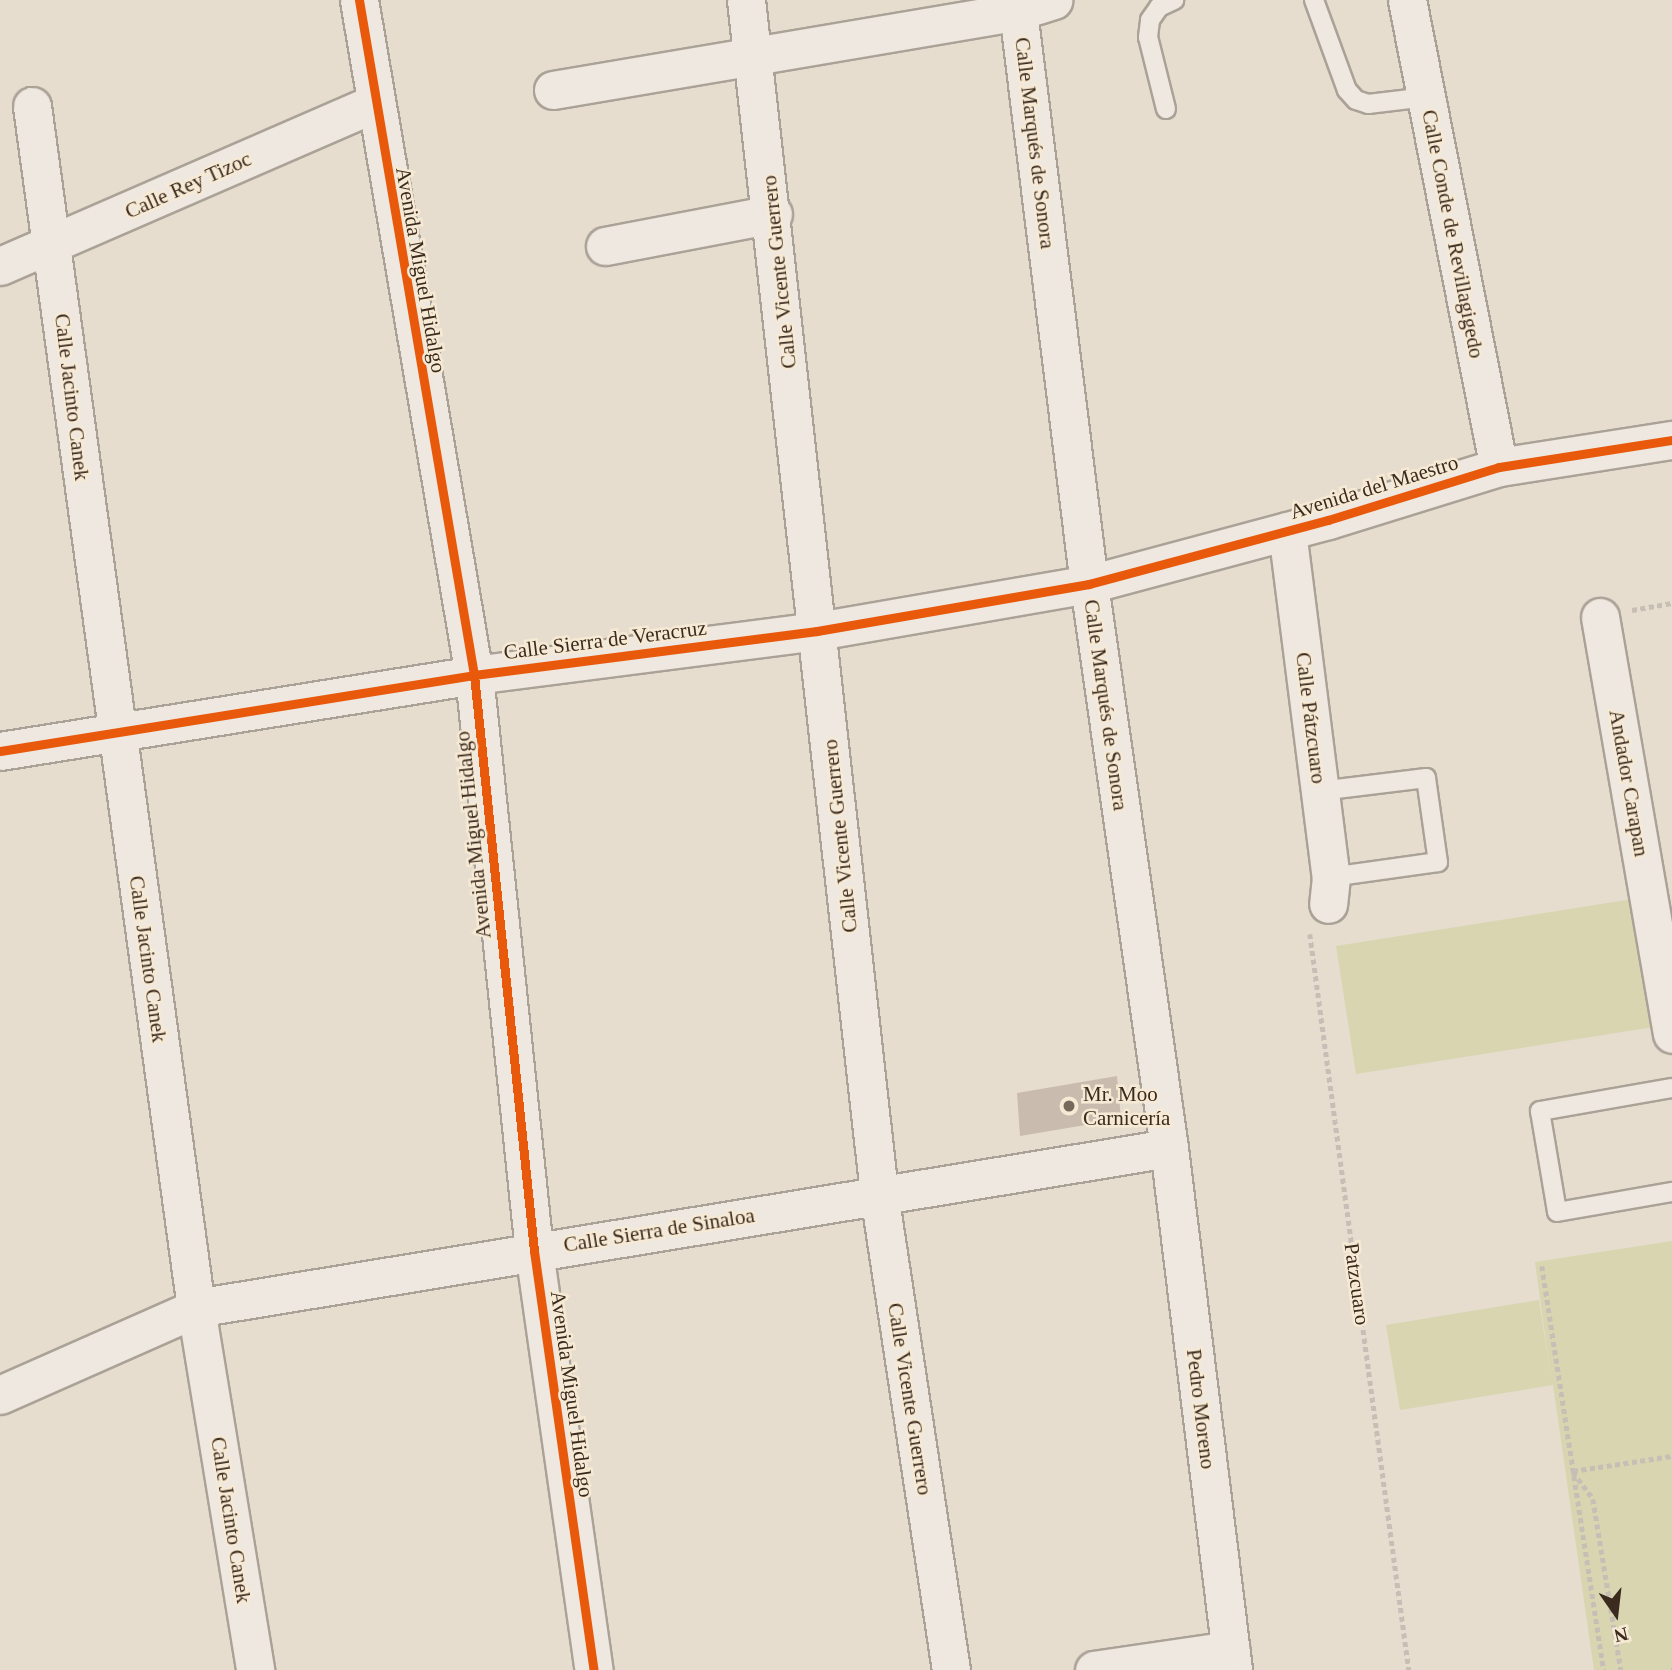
<!DOCTYPE html>
<html>
<head>
<meta charset="utf-8">
<style>
	body { margin:0 }
	#map { position:relative; width:1672px; height:1670px; overflow:hidden; background:#e6ddce; font-family:Georgia,serif }
	div>[style] { position:absolute }
	.green>* { inset:0; background:#d8d5b0 }
	.building>* { inset:0; background:#cabbaf }
	.path>* { height:4.5px; margin-top:-2.25px; transform-origin:0; background:repeating-linear-gradient(90deg,#c7bfb6 0 5px,transparent 0 8.5px) }
	.roads { filter:drop-shadow(2px 0 #aba297) drop-shadow(-2px 0 #aba297) drop-shadow(0 2px #aba297) drop-shadow(0 -2px #aba297) }
	.lane>* { height:18px; margin:-9px; padding:0 9px; transform-origin:9px; border-radius:9px; background:#eee8e0 }
	.street>* { height:37px; margin:-18.5px; padding:0 18.5px; transform-origin:18.5px; border-radius:18.5px; background:#eee8e0 }
	.cycleway>* { height:9px; margin:-4.5px; padding:0 4.5px; transform-origin:4.5px; border-radius:4.5px; background:#e8590c }
	.dots>* { width:19px; height:19px; translate:-50% -50%; box-sizing:border-box; border:4px solid #f7ead4; border-radius:50% }
	span { translate:-50% -50%; white-space:nowrap; text-align:center; line-height:1.15; -webkit-text-stroke:5px #f7ead4; paint-order:stroke }
	.street-label { font-size:21px; color:#3b2a1e }
	.poi-label { font-size:21px; color:#3b2a1e }
	.left { translate:0 -50%; text-align:left }
	.north { position:absolute; left:1581px; top:1579px; width:70px; height:70px; -webkit-text-stroke:5px #f7ead4; paint-order:stroke; rotate:166deg; font-size:19px; font-weight:700; line-height:28px; text-align:center; color:#3b2a1e }
	.north::after { content:''; display:block; margin:auto; width:24px; height:32px; background:#3b2a1e; clip-path:polygon(50% 0,100% 100%,50% 72%,0 100%) }
</style>
</head>
<body>
<div id="map">
	<div class="green">
		<i style="clip-path:polygon(1639px 898px,1660px 1026px,1356px 1074px,1336px 946px)"></i>
		<i style="clip-path:polygon(1672px 1241px,1672px 1670px,1594px 1670px,1553px 1385px,1400px 1410px,1386px 1325px,1539px 1300px,1552px 1385px,1535px 1262px)"></i>
	</div>
	<div class="building">
		<i style="clip-path:polygon(1117px 1076px,1121px 1119px,1020px 1136px,1017px 1093px)"></i>
	</div>
	<div class="path">
		<i style="left:1632px;top:610px;width:41px;rotate:-9.9deg"></i>
		<i style="left:1310px;top:934px;width:743px;rotate:82.34deg"></i>
		<i style="left:1542px;top:1266px;width:409px;rotate:81.3deg"></i>
		<i style="left:1573px;top:1471px;width:100px;rotate:-8.6deg"></i>
		<i style="left:1573px;top:1472px;width:34px;rotate:53deg"></i>
		<i style="left:1593px;top:1499px;width:173px;rotate:80.7deg"></i>
		<i style="left:1671px;top:1670px;width:1px"></i>
	</div>
	<div class="roads">
		<div class="lane">
			<i style="left:1314px;top:0;width:96px;rotate:69.9deg"></i>
			<i style="left:1347px;top:90px;width:13px;rotate:48deg"></i>
			<i style="left:1356px;top:100px;width:13px;rotate:18deg"></i>
			<i style="left:1368px;top:104px;width:59px;rotate:-6.8deg"></i>
			<i style="left:1166px;top:109px;width:74px;rotate:-104deg"></i>
			<i style="left:1148px;top:37px;width:17px;rotate:-83deg"></i>
			<i style="left:1150px;top:20px;width:16px;rotate:-55deg"></i>
			<i style="left:1159px;top:7px;width:17px;rotate:-25deg"></i>
			<i style="left:1320px;top:791px;width:107px;rotate:-7deg"></i>
			<i style="left:1426px;top:778px;width:85px;rotate:81.9deg"></i>
			<i style="left:1438px;top:862px;width:108px;rotate:172deg"></i>
			<i style="left:1672px;top:1088px;width:134px;rotate:170.1deg"></i>
			<i style="left:1540px;top:1111px;width:102px;rotate:80.4deg"></i>
			<i style="left:1557px;top:1212px;width:117px;rotate:-9.9deg"></i>
		</div>
		<div class="street">
			<i style="left:359px;top:0;width:685px;rotate:80.33deg"></i>
			<i style="left:474px;top:675px;width:579px;rotate:84.05deg"></i>
			<i style="left:534px;top:1251px;width:423px;rotate:81.9deg"></i>
			<i style="left:746px;top:0;width:1201px;rotate:83.64deg"></i>
			<i style="left:879px;top:1194px;width:481px;rotate:81.4deg"></i>
			<i style="left:1407px;top:0;width:476px;rotate:78.9deg"></i>
			<i style="left:1018px;top:11px;width:577px;rotate:82.94deg"></i>
			<i style="left:1089px;top:584px;width:570px;rotate:81.93deg"></i>
			<i style="left:1169px;top:1148px;width:526px;rotate:83.01deg"></i>
			<i style="left:553px;top:90px;width:472px;rotate:-9.6deg"></i>
			<i style="left:1018px;top:11px;width:37px;rotate:-17deg"></i>
			<i style="left:32px;top:106px;width:1213px;rotate:82.23deg"></i>
			<i style="left:196px;top:1308px;width:367px;rotate:80.7deg"></i>
			<i style="left:605px;top:246px;width:171px;rotate:-10.8deg"></i>
			<i style="left:0;top:266px;width:408px;rotate:-23.5deg"></i>
			<i style="left:1287px;top:531px;width:349px;rotate:82.8deg"></i>
			<i style="left:1331px;top:877px;width:27px;rotate:96deg"></i>
			<i style="left:1600px;top:617px;width:423px;rotate:80.2deg"></i>
			<i style="left:0;top:751px;width:480px;rotate:-9.1deg"></i>
			<i style="left:474px;top:675px;width:346px;rotate:-7.3deg"></i>
			<i style="left:817px;top:631px;width:276px;rotate:-9.8deg"></i>
			<i style="left:1089px;top:584px;width:247px;rotate:-15deg"></i>
			<i style="left:1328px;top:520px;width:179px;rotate:-17.2deg"></i>
			<i style="left:1499px;top:467px;width:175px;rotate:-8.9deg"></i>
			<i style="left:0;top:1395px;width:214px;rotate:-23.9deg"></i>
			<i style="left:196px;top:1308px;width:986px;rotate:-9.34deg"></i>
			<i style="left:1094px;top:1670px;width:138px;rotate:-8.3deg"></i>
		</div>
	</div>
	<div class="cycleway">
		<i style="left:359px;top:0;width:685px;rotate:80.33deg"></i>
		<i style="left:474px;top:675px;width:579px;rotate:84.05deg"></i>
		<i style="left:534px;top:1251px;width:423px;rotate:81.9deg"></i>
		<i style="left:0;top:751px;width:480px;rotate:-9.1deg"></i>
		<i style="left:474px;top:675px;width:346px;rotate:-7.3deg"></i>
		<i style="left:817px;top:631px;width:276px;rotate:-9.8deg"></i>
		<i style="left:1089px;top:584px;width:247px;rotate:-15deg"></i>
		<i style="left:1328px;top:520px;width:179px;rotate:-17.2deg"></i>
		<i style="left:1499px;top:467px;width:175px;rotate:-8.9deg"></i>
	</div>
	<div class="dots">
		<i style="left:1069px;top:1106px;background:#77695c"></i>
	</div>
	<div class="street-label">
		<span style="left:1035px;top:143px;rotate:83deg">Calle Marqués de Sonora</span>
		<span style="left:188px;top:185px;rotate:-24deg">Calle Rey Tizoc</span>
		<span style="left:1453px;top:234px;rotate:79deg">Calle Conde de Revillagigedo</span>
		<span style="left:421px;top:270px;rotate:80deg">Avenida Miguel Hidalgo</span>
		<span style="left:779px;top:272px;rotate:-96deg">Calle Vicente Guerrero</span>
		<span style="left:72px;top:397px;rotate:83deg">Calle Jacinto Canek</span>
		<span style="left:1374px;top:487px;rotate:-17deg">Avenida del Maestro</span>
		<span style="left:605px;top:640px;rotate:-7deg">Calle Sierra de Veracruz</span>
		<span style="left:1106px;top:705px;rotate:82deg">Calle Marqués de Sonora</span>
		<span style="left:1311px;top:718px;rotate:83deg">Calle Pátzcuaro</span>
		<span style="left:1629px;top:783px;rotate:80deg">Andador Carapan</span>
		<span style="left:473px;top:835px;rotate:-96deg">Avenida Miguel Hidalgo</span>
		<span style="left:840px;top:836px;rotate:-96deg">Calle Vicente Guerrero</span>
		<span style="left:148px;top:959px;rotate:82deg">Calle Jacinto Canek</span>
		<span style="left:659px;top:1230px;rotate:-9deg">Calle Sierra de Sinaloa</span>
		<span style="left:1357px;top:1284px;rotate:82deg">Patzcuaro</span>
		<span style="left:572px;top:1394px;rotate:82deg">Avenida Miguel Hidalgo</span>
		<span style="left:910px;top:1399px;rotate:81deg">Calle Vicente Guerrero</span>
		<span style="left:1201px;top:1409px;rotate:83deg">Pedro Moreno</span>
		<span style="left:231px;top:1520px;rotate:81deg">Calle Jacinto Canek</span>
	</div>
	<div class="poi-label">
		<span class="left" style="left:1083px;top:1106px">Mr. Moo<br>Carnicería</span>
	</div>
	<div class="north">N</div>
</div>
</body>
</html>
